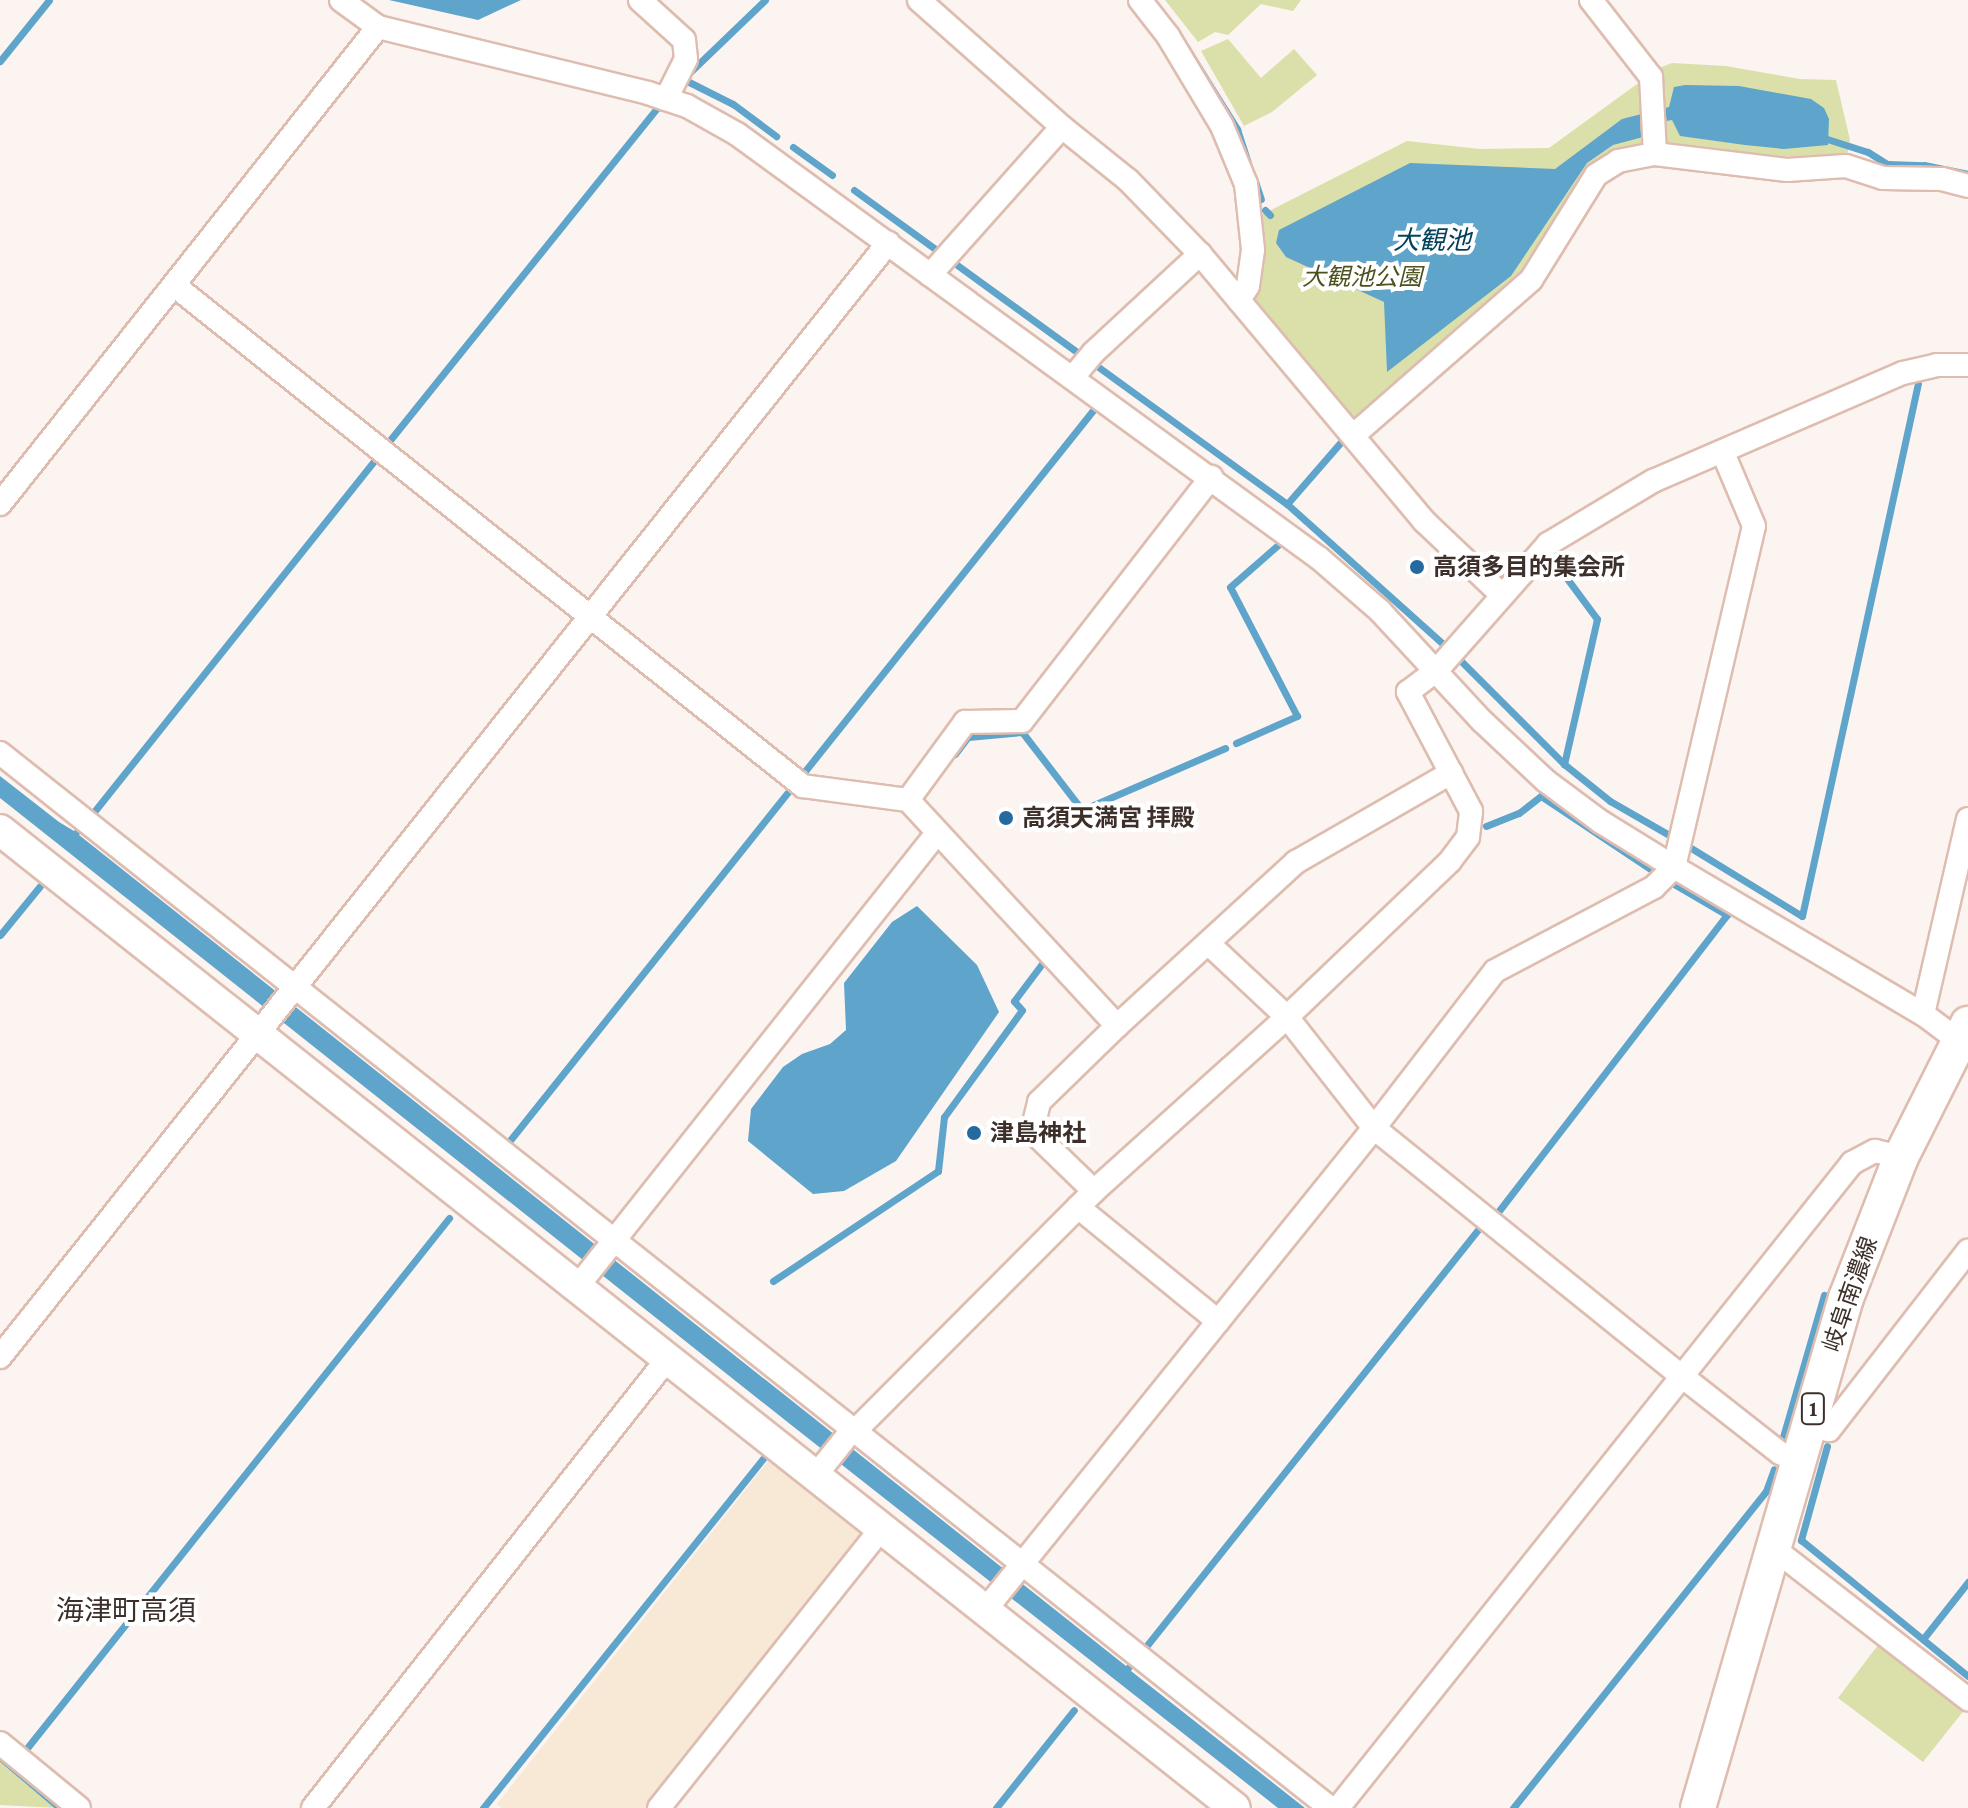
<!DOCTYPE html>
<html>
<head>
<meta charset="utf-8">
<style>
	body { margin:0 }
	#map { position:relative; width:1968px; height:1808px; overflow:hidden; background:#fbf4f1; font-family:"Crimson Pro","Noto Sans JP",serif }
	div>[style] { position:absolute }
	.industrial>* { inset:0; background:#f8e9d6 }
	.green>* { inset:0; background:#dbe0aa }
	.water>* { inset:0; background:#5ea4cb }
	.stream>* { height:7px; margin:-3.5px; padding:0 3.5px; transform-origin:3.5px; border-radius:3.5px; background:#5ea4cb }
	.roads { filter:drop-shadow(2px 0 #debdb0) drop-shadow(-2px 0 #debdb0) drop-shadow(0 2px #debdb0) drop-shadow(0 -2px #debdb0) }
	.street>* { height:22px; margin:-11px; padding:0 11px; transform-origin:11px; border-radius:11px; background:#fff }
	.secondary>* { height:30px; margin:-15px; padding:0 15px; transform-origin:15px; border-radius:15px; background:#fff }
	.primary>* { height:34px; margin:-17px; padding:0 17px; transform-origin:17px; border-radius:17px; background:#fff }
	.dots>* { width:22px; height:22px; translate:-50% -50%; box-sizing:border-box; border:4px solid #fff; border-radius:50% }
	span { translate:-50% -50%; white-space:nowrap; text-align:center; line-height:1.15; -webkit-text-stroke:8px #fff; paint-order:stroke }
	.shield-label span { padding:2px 6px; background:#fff; border:2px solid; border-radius:6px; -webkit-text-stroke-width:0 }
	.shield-label { font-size:22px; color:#3d302b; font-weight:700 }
	.park-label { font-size:24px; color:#4e501d; font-style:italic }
	.poi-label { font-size:24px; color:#3d302b; font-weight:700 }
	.left { translate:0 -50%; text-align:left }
	.street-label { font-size:24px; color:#3d302b }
	.water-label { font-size:26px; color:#03415c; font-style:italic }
	.quarter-label { font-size:28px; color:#3d302b }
</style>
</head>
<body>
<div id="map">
	<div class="industrial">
		<i style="clip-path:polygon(769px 1460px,860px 1529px,862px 1537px,647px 1808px,502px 1808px,497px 1804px)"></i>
	</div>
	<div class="green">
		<i style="clip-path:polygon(1165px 0,1301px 0,1293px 11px,1261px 4px,1228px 35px,1215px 32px,1198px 42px)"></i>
		<i style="clip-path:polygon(1228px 39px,1261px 78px,1294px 49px,1317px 75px,1272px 112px,1244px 126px,1201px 51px)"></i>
		<i style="clip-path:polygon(1672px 63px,1726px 66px,1800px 79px,1836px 80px,1850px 140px,1847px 156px,1734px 156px,1637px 146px,1611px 152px,1594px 162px,1519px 277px,1351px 420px,1253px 303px,1261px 215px,1407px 141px,1480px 149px,1549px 148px,1659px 68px)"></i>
		<i style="clip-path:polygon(1881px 1641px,1965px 1709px,1923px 1762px,1838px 1698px)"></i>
		<i style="clip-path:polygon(0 1759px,58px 1808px,0 1805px)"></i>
	</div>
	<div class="water">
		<i style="clip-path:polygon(389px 0,521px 0,478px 20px)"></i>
		<i style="clip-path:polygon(1685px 85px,1739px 86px,1811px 99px,1824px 108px,1829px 119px,1828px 145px,1784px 149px,1745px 145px,1680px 136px,1672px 120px,1644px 125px,1643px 137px,1613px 145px,1587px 163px,1511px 276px,1387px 372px,1384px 302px,1286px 257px,1276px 243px,1279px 230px,1410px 163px,1555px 169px,1622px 119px,1669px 107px,1674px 87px)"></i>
		<i style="clip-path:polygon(0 776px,59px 822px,74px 831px,77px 828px,82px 831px,79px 835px,1126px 1666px,1130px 1662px,1134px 1666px,1131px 1671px,1305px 1808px,1278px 1808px,790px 1424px,0 798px)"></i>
		<i style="clip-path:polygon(917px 906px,977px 965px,999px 1012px,896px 1161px,844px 1191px,813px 1194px,748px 1141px,751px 1109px,783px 1067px,802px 1054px,830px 1044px,846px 1030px,844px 983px,892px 922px)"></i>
	</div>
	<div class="stream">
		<i style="left:765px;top:0;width:114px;rotate:136.1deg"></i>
		<i style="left:683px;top:79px;width:56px;rotate:26.6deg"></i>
		<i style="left:733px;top:104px;width:54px;rotate:36.7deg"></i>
		<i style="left:1186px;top:47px;width:97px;rotate:58.1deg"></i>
		<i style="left:1237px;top:129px;width:35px;rotate:72deg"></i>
		<i style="left:0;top:61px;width:78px;rotate:-51.2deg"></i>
		<i style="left:1824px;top:138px;width:46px;rotate:17.7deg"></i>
		<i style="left:1868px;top:152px;width:22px;rotate:32deg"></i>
		<i style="left:1887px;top:164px;width:37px;rotate:2deg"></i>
		<i style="left:1924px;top:165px;width:45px;rotate:11.6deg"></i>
		<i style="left:793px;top:147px;width:48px;rotate:35.7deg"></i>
		<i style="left:1255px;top:181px;width:19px;rotate:72deg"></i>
		<i style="left:854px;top:190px;width:104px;rotate:36deg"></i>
		<i style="left:1265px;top:210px;width:7px;rotate:45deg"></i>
		<i style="left:953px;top:262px;width:153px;rotate:36deg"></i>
		<i style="left:1097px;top:366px;width:235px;rotate:36deg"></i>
		<i style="left:1287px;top:504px;width:211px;rotate:41.9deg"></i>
		<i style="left:386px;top:445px;width:431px;rotate:-51.2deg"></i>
		<i style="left:1287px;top:504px;width:81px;rotate:-49deg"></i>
		<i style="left:1554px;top:561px;width:72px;rotate:53.4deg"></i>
		<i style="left:1597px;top:619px;width:149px;rotate:102.8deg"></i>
		<i style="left:1461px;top:661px;width:146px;rotate:45deg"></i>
		<i style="left:1564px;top:764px;width:59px;rotate:38.8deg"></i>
		<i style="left:1610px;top:801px;width:76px;rotate:29.9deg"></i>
		<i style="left:1236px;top:743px;width:67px;rotate:-23.9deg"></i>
		<i style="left:1297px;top:716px;width:145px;rotate:-117.4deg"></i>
		<i style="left:1230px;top:587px;width:67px;rotate:-41.3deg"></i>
		<i style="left:955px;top:754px;width:21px;rotate:-53deg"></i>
		<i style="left:968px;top:737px;width:54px;rotate:-5.3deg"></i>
		<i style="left:1022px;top:732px;width:98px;rotate:52.4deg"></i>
		<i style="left:1082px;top:810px;width:156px;rotate:-23.4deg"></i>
		<i style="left:801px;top:776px;width:468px;rotate:-51.4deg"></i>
		<i style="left:93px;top:813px;width:455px;rotate:-51.4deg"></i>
		<i style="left:1486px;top:826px;width:35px;rotate:-22deg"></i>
		<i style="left:1519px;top:813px;width:28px;rotate:-38deg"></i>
		<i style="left:1541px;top:796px;width:137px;rotate:33.7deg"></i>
		<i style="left:1691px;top:848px;width:130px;rotate:31.5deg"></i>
		<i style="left:1802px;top:916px;width:545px;rotate:-77.72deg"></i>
		<i style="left:0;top:935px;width:63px;rotate:-50.8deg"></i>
		<i style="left:507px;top:1144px;width:455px;rotate:-51.4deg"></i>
		<i style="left:1498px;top:1212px;width:375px;rotate:-52.4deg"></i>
		<i style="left:1727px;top:915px;width:61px;rotate:-149.7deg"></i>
		<i style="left:773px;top:1281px;width:198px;rotate:-33.7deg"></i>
		<i style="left:938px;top:1171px;width:54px;rotate:-83.7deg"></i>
		<i style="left:944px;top:1117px;width:132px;rotate:-53.9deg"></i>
		<i style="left:1022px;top:1010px;width:12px;rotate:-132deg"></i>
		<i style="left:1014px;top:1001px;width:50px;rotate:-53.1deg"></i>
		<i style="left:1044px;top:961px;width:7px;rotate:-135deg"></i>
		<i style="left:1783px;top:1437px;width:148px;rotate:-73.9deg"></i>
		<i style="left:1827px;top:1446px;width:98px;rotate:105.5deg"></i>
		<i style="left:1801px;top:1540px;width:215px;rotate:39.2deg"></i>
		<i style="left:1923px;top:1639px;width:73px;rotate:-51.7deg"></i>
		<i style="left:1144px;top:1649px;width:539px;rotate:-51.47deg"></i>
		<i style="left:23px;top:1753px;width:684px;rotate:-51.47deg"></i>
		<i style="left:0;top:1757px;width:79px;rotate:40.4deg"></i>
		<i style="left:483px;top:1808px;width:448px;rotate:-51.3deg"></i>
		<i style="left:996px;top:1808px;width:125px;rotate:-51.5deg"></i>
		<i style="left:1513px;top:1808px;width:406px;rotate:-51.4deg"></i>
		<i style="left:1766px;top:1491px;width:23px;rotate:-70deg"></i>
	</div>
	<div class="roads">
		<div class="street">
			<i style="left:341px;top:0;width:46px;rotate:36.1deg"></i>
			<i style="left:378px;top:27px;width:278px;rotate:13.7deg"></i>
			<i style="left:648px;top:93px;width:41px;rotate:18.4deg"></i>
			<i style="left:687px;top:106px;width:57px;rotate:29.2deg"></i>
			<i style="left:737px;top:134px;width:721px;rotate:36.09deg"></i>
			<i style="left:1320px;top:559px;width:79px;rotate:40.9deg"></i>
			<i style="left:1380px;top:611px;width:150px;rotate:47.2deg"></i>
			<i style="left:1482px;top:721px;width:88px;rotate:43.2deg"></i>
			<i style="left:1546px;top:781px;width:69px;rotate:36.7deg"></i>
			<i style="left:1601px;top:822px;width:86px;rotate:31.7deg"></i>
			<i style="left:1674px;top:867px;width:289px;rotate:30.6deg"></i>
			<i style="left:640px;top:0;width:59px;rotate:42.3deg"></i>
			<i style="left:684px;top:40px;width:19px;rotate:84deg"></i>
			<i style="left:686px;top:59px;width:45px;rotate:116.6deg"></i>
			<i style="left:919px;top:0;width:191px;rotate:41.6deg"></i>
			<i style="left:1062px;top:127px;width:85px;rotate:38.8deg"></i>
			<i style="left:1128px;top:180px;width:103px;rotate:45.8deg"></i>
			<i style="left:1200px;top:254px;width:349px;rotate:50deg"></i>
			<i style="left:1424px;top:521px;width:108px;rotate:43.5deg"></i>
			<i style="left:1140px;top:0;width:46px;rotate:52.1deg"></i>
			<i style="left:1168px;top:36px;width:105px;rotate:59deg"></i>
			<i style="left:1222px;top:126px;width:63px;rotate:67.5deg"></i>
			<i style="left:1246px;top:184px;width:66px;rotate:83.9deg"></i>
			<i style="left:1253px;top:250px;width:36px;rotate:98deg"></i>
			<i style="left:1248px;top:286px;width:17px;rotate:123deg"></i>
			<i style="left:1591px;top:0;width:98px;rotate:52.1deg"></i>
			<i style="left:1651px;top:77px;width:77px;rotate:87deg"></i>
			<i style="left:930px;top:275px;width:198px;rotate:-48.3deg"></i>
			<i style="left:175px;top:286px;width:803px;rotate:38.53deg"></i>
			<i style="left:803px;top:786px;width:106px;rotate:7.6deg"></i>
			<i style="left:908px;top:800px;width:308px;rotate:47.2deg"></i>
			<i style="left:1073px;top:377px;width:31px;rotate:-50deg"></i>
			<i style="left:1093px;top:353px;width:146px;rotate:-42.8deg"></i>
			<i style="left:1355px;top:434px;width:234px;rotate:-41.2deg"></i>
			<i style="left:1531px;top:280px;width:123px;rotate:-58.2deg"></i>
			<i style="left:1596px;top:175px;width:26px;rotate:-32deg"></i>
			<i style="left:1618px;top:161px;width:38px;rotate:-11deg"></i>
			<i style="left:1655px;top:154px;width:133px;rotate:6.9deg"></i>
			<i style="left:1787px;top:170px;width:59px;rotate:-3.9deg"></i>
			<i style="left:1846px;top:166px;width:39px;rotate:18deg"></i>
			<i style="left:1883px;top:178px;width:59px;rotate:1deg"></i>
			<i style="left:1942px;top:179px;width:27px;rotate:15deg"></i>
			<i style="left:0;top:504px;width:609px;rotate:-51.6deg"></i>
			<i style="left:0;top:753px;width:1698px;rotate:38.42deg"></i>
			<i style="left:908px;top:800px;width:97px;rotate:-53.8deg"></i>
			<i style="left:965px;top:722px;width:57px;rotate:-1deg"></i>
			<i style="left:1022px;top:721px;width:309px;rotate:-52.2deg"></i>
			<i style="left:1209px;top:944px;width:107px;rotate:43.1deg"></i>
			<i style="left:1287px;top:1017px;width:141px;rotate:51.9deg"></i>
			<i style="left:1374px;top:1128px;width:397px;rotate:38.9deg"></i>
			<i style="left:1683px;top:1377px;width:123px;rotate:38.1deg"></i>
			<i style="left:1780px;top:1453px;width:20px;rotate:24deg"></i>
			<i style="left:1967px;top:1047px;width:55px;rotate:-143.1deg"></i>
			<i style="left:1923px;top:1014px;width:200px;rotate:-77deg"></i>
			<i style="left:1094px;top:1191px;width:86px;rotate:-135.9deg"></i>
			<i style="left:1032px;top:1131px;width:30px;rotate:-76deg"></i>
			<i style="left:1039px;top:1102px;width:109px;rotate:-44.3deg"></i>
			<i style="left:1117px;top:1026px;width:243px;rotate:-42.5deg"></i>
			<i style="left:1296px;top:862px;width:179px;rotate:-29.9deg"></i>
			<i style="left:1078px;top:1207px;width:181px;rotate:39.2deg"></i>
			<i style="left:578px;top:1286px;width:578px;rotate:-51.6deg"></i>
			<i style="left:0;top:1357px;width:1425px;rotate:-51.44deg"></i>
			<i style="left:1808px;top:1426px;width:21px;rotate:11deg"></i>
			<i style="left:1829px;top:1430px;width:227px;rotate:-52.2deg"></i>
			<i style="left:854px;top:1432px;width:340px;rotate:-45.1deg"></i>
			<i style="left:1094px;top:1191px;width:260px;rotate:-42deg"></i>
			<i style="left:1287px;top:1017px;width:226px;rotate:-43.7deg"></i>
			<i style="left:1450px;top:861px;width:30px;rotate:-53deg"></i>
			<i style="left:1468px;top:837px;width:26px;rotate:-83deg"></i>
			<i style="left:1471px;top:811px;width:135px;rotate:-117.9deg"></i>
			<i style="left:1408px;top:692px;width:36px;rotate:-37deg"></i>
			<i style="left:1437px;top:670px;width:168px;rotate:-48.6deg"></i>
			<i style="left:1548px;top:544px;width:122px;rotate:-31deg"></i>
			<i style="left:1653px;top:481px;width:272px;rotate:-23.4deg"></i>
			<i style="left:1903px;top:373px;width:35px;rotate:-13deg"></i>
			<i style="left:1937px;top:365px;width:31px"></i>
			<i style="left:816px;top:1475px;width:58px;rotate:-51.3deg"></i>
			<i style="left:1773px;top:1548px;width:247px;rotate:37.8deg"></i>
			<i style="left:986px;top:1609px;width:618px;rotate:-51.11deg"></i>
			<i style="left:1374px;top:1128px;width:198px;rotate:-52.4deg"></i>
			<i style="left:1495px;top:971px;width:180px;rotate:-27.8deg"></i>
			<i style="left:1654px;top:887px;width:28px;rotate:-45deg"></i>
			<i style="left:1674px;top:867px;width:350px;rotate:-76.8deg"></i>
			<i style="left:1754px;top:526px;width:79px;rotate:-113deg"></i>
			<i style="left:0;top:1743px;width:102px;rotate:39.4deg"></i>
			<i style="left:313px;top:1808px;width:573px;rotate:-51.73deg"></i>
			<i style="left:659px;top:1808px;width:358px;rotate:-51.5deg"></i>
			<i style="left:1338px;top:1808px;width:825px;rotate:-51.45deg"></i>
			<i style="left:1852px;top:1163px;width:26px;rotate:-28deg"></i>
			<i style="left:1875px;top:1151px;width:27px;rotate:13deg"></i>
		</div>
		<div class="secondary">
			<i style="left:0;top:830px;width:1575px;rotate:38.38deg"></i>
		</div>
		<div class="primary">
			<i style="left:1698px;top:1808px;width:531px;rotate:-73.82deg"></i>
			<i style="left:1846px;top:1298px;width:151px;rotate:-68.7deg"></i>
			<i style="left:1901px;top:1157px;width:149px;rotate:-63.3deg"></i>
		</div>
	</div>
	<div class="dots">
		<i style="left:1417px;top:567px;background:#246a9f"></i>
		<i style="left:1006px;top:818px;background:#246a9f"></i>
		<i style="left:974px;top:1133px;background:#246a9f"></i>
	</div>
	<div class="shield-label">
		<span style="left:1813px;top:1409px">1</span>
	</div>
	<div class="park-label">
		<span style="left:1362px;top:277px">大観池公園</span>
	</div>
	<div class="poi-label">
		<span class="left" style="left:1433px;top:567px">高須多目的集会所</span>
		<span class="left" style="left:1022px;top:818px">高須天満宮 拝殿</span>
		<span class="left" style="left:990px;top:1133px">津島神社</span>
	</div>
	<div class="street-label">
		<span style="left:1850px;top:1294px;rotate:-71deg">岐阜南濃線</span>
	</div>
	<div class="water-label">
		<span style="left:1432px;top:241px">大観池</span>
	</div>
	<div class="quarter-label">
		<span style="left:126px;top:1611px">海津町高須</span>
	</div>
</div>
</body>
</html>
